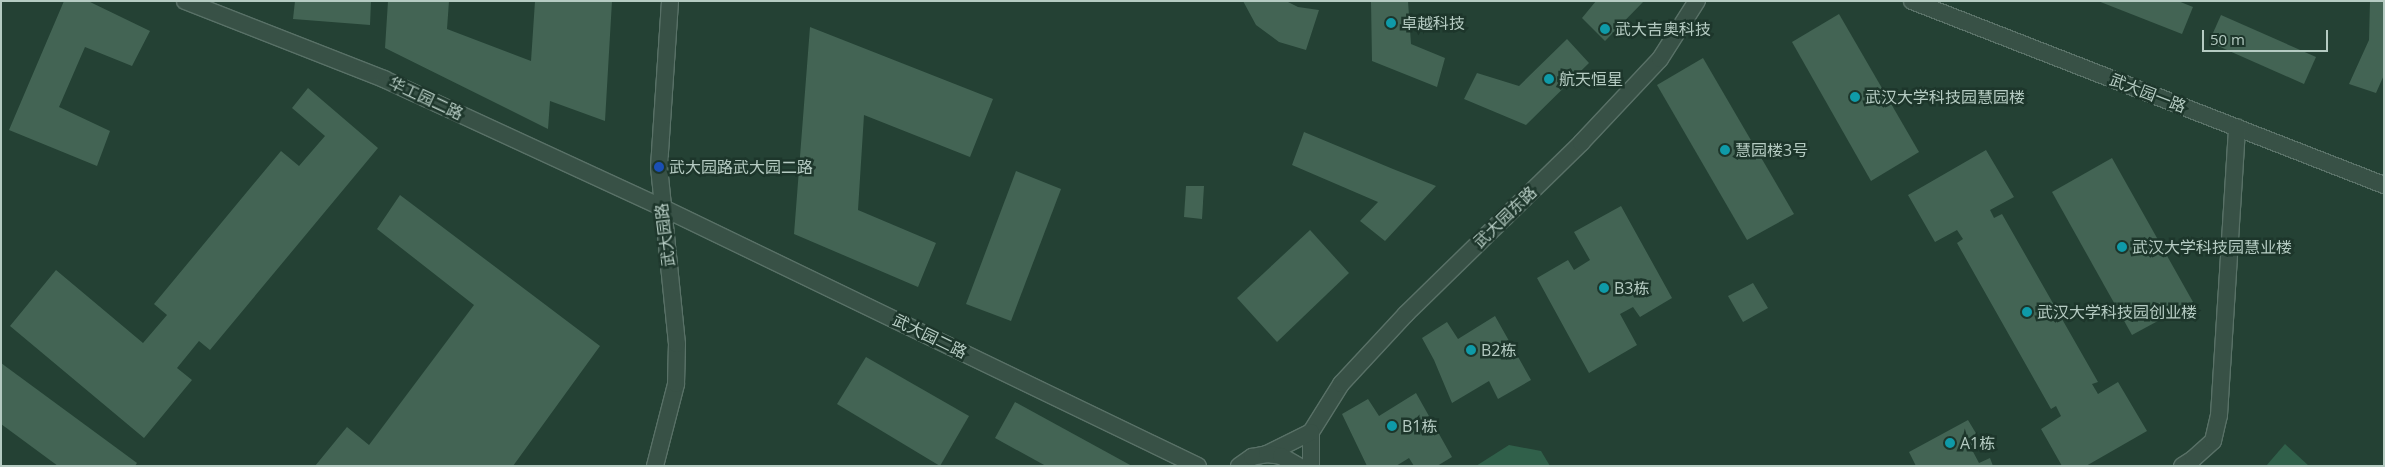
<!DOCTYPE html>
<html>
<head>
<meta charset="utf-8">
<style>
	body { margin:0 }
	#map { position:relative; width:2385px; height:467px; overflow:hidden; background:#244134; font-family:"Open Sans","Noto Sans SC",sans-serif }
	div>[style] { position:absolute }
	.water>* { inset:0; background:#30604a }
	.building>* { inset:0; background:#436454 }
	.roads { filter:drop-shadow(1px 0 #597167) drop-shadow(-1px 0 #597167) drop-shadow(0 1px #597167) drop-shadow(0 -1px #597167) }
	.minor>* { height:16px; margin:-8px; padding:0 8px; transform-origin:8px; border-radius:8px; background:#385146 }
	.dots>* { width:14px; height:14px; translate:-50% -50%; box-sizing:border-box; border:2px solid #1d362b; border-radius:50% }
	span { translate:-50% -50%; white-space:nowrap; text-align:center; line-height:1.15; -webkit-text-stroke:5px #1d362b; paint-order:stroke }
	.poi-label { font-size:16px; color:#b5cbc2 }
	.left { translate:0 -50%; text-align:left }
	.street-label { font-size:16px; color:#b5cbc2 }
	.frame { position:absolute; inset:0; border:2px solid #b5cbc2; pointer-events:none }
	.scale { position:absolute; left:2202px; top:30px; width:126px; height:22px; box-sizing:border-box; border:2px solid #b5cbc2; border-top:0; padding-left:6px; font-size:15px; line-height:18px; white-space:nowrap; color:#b5cbc2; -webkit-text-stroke:4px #1d362b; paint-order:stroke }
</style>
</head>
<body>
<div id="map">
	<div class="water">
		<i style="clip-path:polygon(2285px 444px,2309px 466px,2266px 466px)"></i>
		<i style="clip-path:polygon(1509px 445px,1541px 451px,1550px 466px,1476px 466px)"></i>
	</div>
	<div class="building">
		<i style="clip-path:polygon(64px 1px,88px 1px,150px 31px,132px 66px,85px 47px,59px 107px,110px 131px,97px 166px,9px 130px)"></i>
		<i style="clip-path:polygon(295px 1px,371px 1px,370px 25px,293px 19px)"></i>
		<i style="clip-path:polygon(388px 1px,449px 1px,447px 29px,531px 61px,535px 1px,612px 1px,605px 121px,550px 101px,548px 129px,385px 48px)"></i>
		<i style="clip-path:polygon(1243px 1px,1286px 1px,1298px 7px,1319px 10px,1306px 50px,1279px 42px,1256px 25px)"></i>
		<i style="clip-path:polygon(1371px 1px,1408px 1px,1411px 44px,1445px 58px,1437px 87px,1372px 61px)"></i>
		<i style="clip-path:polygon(1596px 1px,1644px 1px,1605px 41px,1582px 18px)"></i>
		<i style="clip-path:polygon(2098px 1px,2178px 1px,2193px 7px,2182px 34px)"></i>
		<i style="clip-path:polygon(2370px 1px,2384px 1px,2384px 75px,2376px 93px,2349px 84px,2369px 40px)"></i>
		<i style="clip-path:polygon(1839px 14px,1919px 152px,1871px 181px,1792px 42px)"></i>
		<i style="clip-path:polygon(2221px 15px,2316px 57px,2304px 84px,2209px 42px)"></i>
		<i style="clip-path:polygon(810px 27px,993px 99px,970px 157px,864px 115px,858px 210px,936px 243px,918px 287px,794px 234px)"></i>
		<i style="clip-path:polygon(1567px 39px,1589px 63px,1526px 125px,1464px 99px,1477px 73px,1519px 86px)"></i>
		<i style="clip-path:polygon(1703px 58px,1794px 214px,1747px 240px,1657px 85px)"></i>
		<i style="clip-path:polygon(308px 88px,378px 148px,210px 350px,199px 341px,177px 368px,192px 380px,144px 438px,10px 326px,56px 270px,143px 343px,167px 315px,154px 304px,281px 151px,299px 166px,325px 136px,292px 108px)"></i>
		<i style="clip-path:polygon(1304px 132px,1393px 169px,1436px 186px,1385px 241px,1360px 221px,1378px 202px,1292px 165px)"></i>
		<i style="clip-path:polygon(1986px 150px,2014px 197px,1990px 210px,1994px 218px,2002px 214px,2098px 382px,2092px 384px,2098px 394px,2118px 382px,2147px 431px,2086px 466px,2062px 466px,2041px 429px,2061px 416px,2056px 406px,2051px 409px,1957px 243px,1963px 239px,1957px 230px,1935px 242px,1908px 195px)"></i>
		<i style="clip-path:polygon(2112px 158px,2193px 302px,2132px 335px,2052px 192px)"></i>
		<i style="clip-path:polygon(1016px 171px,1061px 189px,1011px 321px,966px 304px)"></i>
		<i style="clip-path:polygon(1186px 186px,1204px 186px,1202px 219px,1184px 217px)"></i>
		<i style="clip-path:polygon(400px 195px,600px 346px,513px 466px,315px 466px,347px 427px,369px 445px,474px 305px,377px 229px)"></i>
		<i style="clip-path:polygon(1621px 206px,1672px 298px,1640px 317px,1633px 307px,1620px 314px,1637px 345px,1589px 373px,1537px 278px,1568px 260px,1574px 270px,1590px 260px,1574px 232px)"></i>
		<i style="clip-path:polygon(1310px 230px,1349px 273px,1277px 342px,1237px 298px)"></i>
		<i style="clip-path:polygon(1753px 283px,1768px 308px,1743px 322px,1728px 296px)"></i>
		<i style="clip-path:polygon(1495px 316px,1531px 380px,1498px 399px,1489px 381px,1452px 403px,1434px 360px,1422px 338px,1447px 322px,1458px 339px)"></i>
		<i style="clip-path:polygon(866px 357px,969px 416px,940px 466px,837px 404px)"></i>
		<i style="clip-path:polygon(1px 363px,137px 463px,135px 466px,58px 466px,1px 424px)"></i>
		<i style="clip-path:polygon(1416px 393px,1452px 457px,1437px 466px,1414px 466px,1409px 458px,1396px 466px,1367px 466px,1342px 414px,1368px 399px,1379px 416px)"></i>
		<i style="clip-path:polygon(1015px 402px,1132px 466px,1046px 466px,995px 438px)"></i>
		<i style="clip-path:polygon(1968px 420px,1980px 440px,1970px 446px,1979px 463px,1990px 458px,1993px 466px,1916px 466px,1909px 452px)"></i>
	</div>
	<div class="roads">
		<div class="minor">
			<i style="left:185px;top:1px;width:214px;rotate:21.4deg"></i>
			<i style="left:384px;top:79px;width:305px;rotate:24.8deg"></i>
			<i style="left:661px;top:207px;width:596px;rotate:25.75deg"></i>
			<i style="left:1912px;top:1px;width:507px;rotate:21.3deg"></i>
			<i style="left:1311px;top:432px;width:57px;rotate:-58deg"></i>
			<i style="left:1341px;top:384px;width:96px;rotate:-47.1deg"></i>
			<i style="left:1406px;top:314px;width:245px;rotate:-44.3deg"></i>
			<i style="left:1581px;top:143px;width:115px;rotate:-46.8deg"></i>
			<i style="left:1660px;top:59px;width:69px;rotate:-57.5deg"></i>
			<i style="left:1311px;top:432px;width:34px;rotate:90deg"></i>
			<i style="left:1267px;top:454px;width:49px;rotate:-26.6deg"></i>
			<i style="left:655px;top:466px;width:85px;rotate:-75.6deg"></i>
			<i style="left:676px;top:384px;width:40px;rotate:-88.6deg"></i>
			<i style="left:677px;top:344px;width:178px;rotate:-95.8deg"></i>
			<i style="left:659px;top:167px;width:166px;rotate:-86.2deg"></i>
			<i style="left:1239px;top:466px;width:16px;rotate:-35deg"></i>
			<i style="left:1252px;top:457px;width:15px;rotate:-11deg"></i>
			<i style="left:1267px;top:454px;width:14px;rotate:8deg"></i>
			<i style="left:1281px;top:456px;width:20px;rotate:30deg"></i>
			<i style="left:2182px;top:466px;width:13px;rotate:-32deg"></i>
			<i style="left:2193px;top:459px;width:27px;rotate:-42deg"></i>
			<i style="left:2213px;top:441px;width:27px;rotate:-77deg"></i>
			<i style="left:2219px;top:415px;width:288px;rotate:-86.4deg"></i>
		</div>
	</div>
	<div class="dots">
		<i style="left:1391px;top:23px;background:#0f9aa8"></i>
		<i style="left:1605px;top:29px;background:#0f9aa8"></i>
		<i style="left:1549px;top:79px;background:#0f9aa8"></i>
		<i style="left:1855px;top:97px;background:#0f9aa8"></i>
		<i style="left:1725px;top:150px;background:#0f9aa8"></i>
		<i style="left:659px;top:167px;background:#1a4fb4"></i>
		<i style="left:2122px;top:247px;background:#0f9aa8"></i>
		<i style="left:1604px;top:288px;background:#0f9aa8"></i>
		<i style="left:2027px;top:312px;background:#0f9aa8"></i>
		<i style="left:1471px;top:350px;background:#0f9aa8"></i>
		<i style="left:1392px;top:426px;background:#0f9aa8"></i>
		<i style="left:1950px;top:443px;background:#0f9aa8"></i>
	</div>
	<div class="poi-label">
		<span class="left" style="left:1401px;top:23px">卓越科技</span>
		<span class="left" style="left:1615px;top:29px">武大吉奥科技</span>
		<span class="left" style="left:1559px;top:79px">航天恒星</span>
		<span class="left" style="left:1865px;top:97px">武汉大学科技园慧园楼</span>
		<span class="left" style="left:1735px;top:150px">慧园楼3号</span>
		<span class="left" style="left:669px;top:167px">武大园路武大园二路</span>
		<span class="left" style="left:2132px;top:247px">武汉大学科技园慧业楼</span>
		<span class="left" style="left:1614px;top:288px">B3栋</span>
		<span class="left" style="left:2037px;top:312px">武汉大学科技园创业楼</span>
		<span class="left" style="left:1481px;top:350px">B2栋</span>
		<span class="left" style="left:1402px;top:426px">B1栋</span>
		<span class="left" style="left:1960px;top:443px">A1栋</span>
	</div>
	<div class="street-label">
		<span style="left:2148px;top:93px;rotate:21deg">武大园一路</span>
		<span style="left:426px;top:98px;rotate:25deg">华工园二路</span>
		<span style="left:1505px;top:217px;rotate:-44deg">武大园东路</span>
		<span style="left:665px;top:235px;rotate:-97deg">武大园路</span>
		<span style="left:930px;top:336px;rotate:26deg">武大园二路</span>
	</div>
	<div class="frame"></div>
	<div class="scale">50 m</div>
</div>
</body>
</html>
